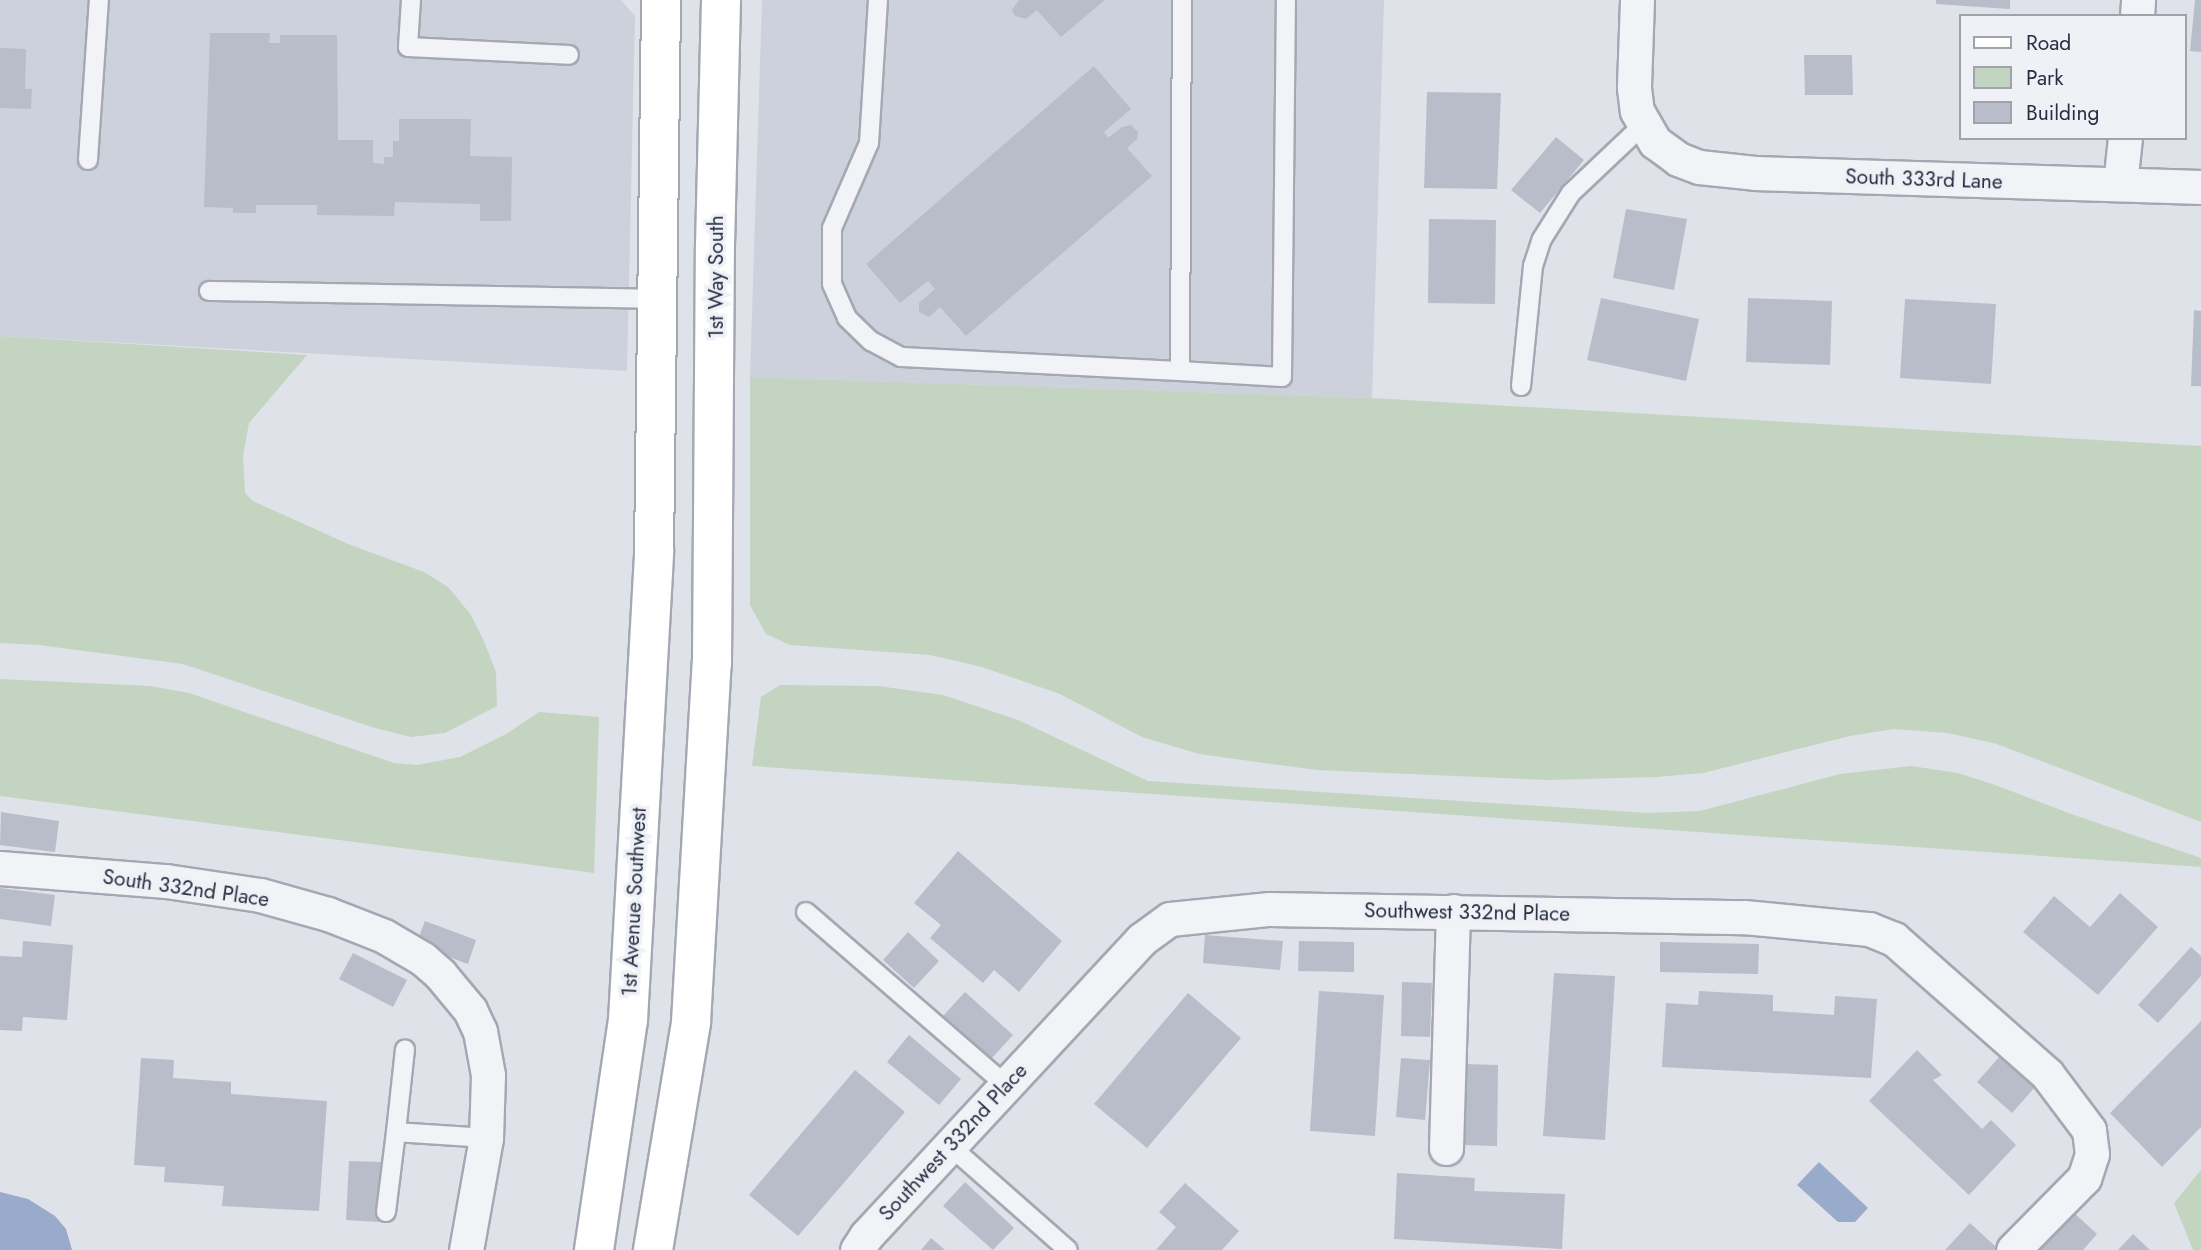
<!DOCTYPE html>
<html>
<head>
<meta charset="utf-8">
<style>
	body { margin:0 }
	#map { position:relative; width:2201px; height:1250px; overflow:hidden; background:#dfe2e9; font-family:Jost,sans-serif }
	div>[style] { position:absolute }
	.built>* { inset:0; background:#cdd1db }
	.green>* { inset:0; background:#c3d4c0 }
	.water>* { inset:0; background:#98abcb }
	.building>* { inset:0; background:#b9bdc9 }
	.roads { filter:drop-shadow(2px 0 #a4a8b3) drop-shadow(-2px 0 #a4a8b3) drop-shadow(0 2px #a4a8b3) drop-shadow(0 -2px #a4a8b3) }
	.lane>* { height:18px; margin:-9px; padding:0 9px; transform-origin:9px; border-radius:9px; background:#f2f3f7 }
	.street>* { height:33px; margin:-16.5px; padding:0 16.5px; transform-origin:16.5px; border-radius:16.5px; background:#f2f3f7 }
	.secondary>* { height:38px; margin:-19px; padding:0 19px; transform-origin:19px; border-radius:19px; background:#fff }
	span { translate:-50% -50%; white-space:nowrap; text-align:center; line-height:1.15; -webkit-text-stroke:7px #eff1f7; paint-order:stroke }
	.street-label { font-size:21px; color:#272e41 }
	.legend { position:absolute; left:1959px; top:14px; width:228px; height:126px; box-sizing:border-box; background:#eff1f7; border:2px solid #9fa3ae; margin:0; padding:9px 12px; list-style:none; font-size:21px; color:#272e41 }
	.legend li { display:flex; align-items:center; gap:14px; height:35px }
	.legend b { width:35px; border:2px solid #9fa3ae }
</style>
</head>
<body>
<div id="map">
	<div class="built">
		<i style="clip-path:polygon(0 0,621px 0,635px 16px,627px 371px,0 336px)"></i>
		<i style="clip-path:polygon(762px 0,1384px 0,1372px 398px,750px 377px)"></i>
	</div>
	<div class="green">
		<i style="clip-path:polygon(0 336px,307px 355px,249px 423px,243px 456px,245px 493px,253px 501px,348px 544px,424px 572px,448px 587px,471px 615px,483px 639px,496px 672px,497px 706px,445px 733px,411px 737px,375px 728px,183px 664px,39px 645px,0 643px)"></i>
		<i style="clip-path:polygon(750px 377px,1372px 398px,2201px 446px,2201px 822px,1997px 744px,1948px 733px,1893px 729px,1850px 736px,1703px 773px,1656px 777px,1548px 780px,1317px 770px,1199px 754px,1142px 737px,1060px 694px,982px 667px,930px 655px,790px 645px,766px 634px,750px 605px)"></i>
		<i style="clip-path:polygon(0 679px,150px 686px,189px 693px,394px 763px,417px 765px,460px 757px,508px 733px,539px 712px,599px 717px,594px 873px,0 796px)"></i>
		<i style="clip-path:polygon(780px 685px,878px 686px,943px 695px,1018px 720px,1148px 781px,1648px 813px,1700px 811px,1840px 774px,1911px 766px,1958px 773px,1995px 785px,2074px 815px,2201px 858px,2201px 867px,752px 766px,761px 697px)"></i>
		<i style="clip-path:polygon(2201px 1170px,2201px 1250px,2193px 1250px,2174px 1203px)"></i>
	</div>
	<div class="water">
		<i style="clip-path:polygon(1819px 1162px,1868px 1208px,1855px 1222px,1838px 1222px,1797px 1185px)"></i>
		<i style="clip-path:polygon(0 1192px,28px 1199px,55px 1216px,66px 1229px,72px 1250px,0 1250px)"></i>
	</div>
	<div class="building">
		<i style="clip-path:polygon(1019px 0,1105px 0,1061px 37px,1037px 10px,1026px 19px,1015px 16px,1012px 10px)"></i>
		<i style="clip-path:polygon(1936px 0,2010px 0,2010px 9px,1936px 4px)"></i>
		<i style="clip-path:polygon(2195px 0,2201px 0,2201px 52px,2190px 51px)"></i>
		<i style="clip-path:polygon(210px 33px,270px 33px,269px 43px,280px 43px,280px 35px,337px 35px,338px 140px,373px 140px,373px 163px,384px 164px,384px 157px,393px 157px,393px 141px,399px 141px,399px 119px,471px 119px,470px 156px,512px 157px,511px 221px,480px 221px,480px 204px,395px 202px,394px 216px,317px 215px,317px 205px,256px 205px,256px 213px,233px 213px,233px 208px,204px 207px)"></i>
		<i style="clip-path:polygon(0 48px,26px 49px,25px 89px,32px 89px,31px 109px,0 108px)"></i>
		<i style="clip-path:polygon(1804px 55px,1852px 55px,1853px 95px,1805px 95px)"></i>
		<i style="clip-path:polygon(1094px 66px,1131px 109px,1104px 132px,1108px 138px,1122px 127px,1131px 125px,1138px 132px,1137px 139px,1127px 148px,1152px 176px,966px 336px,940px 307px,929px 317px,919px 312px,919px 303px,935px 289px,928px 281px,900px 303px,866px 264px)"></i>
		<i style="clip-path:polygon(1427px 92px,1501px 93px,1497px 189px,1424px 188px)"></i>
		<i style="clip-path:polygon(1556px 137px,1584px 160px,1540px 213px,1511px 190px)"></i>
		<i style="clip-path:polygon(1626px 209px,1687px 219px,1674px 290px,1613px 278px)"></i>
		<i style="clip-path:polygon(1429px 219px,1496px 220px,1495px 304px,1428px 303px)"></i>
		<i style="clip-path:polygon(1601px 298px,1699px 319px,1686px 381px,1587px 360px)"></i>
		<i style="clip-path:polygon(1748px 298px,1832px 301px,1830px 365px,1746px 362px)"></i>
		<i style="clip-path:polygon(1905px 299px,1996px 304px,1991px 384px,1900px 378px)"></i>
		<i style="clip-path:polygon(2194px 310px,2201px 311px,2201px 386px,2191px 386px)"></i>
		<i style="clip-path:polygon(1px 812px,59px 821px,55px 852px,0 845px)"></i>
		<i style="clip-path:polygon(958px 851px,1062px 941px,1019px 992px,994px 970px,983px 983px,930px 938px,941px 925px,914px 903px)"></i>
		<i style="clip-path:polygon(0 888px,55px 895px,51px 926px,0 919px)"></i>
		<i style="clip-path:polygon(2120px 893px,2158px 927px,2098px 995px,2023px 932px,2054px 896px,2090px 927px)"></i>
		<i style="clip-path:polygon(425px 921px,476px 940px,468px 964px,416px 945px)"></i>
		<i style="clip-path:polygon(908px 932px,939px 961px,914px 988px,883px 960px)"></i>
		<i style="clip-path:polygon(1205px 935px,1283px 941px,1280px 970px,1203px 963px)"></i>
		<i style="clip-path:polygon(23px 941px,73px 945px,67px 1020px,23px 1017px,22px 1031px,0 1030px,0 956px,22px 957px)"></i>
		<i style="clip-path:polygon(1299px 941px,1354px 942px,1354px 972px,1298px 971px)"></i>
		<i style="clip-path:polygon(1660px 942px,1759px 944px,1758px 974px,1660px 972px)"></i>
		<i style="clip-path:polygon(2191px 947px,2201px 956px,2201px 976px,2158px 1023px,2138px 1005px)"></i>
		<i style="clip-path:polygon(353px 953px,407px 980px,393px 1007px,339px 979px)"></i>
		<i style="clip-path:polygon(1554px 973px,1615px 976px,1605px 1140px,1543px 1136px)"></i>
		<i style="clip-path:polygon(1402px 982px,1432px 983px,1430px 1037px,1401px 1036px)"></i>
		<i style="clip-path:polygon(1319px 991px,1384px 995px,1375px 1136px,1310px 1131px)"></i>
		<i style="clip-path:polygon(1699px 991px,1773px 995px,1773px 1011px,1834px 1015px,1835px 996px,1877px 999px,1871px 1078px,1662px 1067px,1666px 1003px,1698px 1005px)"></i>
		<i style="clip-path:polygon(965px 992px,1013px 1035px,991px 1059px,943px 1016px)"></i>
		<i style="clip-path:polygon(1188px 993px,1241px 1038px,1147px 1148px,1094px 1104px)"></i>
		<i style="clip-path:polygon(2201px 1021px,2201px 1127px,2162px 1167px,2110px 1113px)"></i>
		<i style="clip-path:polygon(909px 1035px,961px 1079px,939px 1105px,887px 1062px)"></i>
		<i style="clip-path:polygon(1917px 1050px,1942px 1075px,1933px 1080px,1982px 1129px,1991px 1120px,2016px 1145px,1969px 1195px,1869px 1101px)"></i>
		<i style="clip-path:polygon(2001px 1055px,2036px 1086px,2012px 1113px,1977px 1082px)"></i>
		<i style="clip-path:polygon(141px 1058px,174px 1060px,173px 1078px,231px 1082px,231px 1094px,327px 1101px,319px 1211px,222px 1206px,224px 1186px,164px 1182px,165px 1167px,134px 1165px)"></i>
		<i style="clip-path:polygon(1401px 1058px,1430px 1060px,1425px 1120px,1396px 1117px)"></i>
		<i style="clip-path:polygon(1466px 1064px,1498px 1065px,1497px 1146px,1464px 1145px)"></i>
		<i style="clip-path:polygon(855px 1070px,905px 1112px,798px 1236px,749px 1195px)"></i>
		<i style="clip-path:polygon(349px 1161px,382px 1162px,379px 1222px,346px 1220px)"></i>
		<i style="clip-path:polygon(1397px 1173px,1475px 1178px,1474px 1191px,1565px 1194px,1562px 1249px,1394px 1239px)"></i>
		<i style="clip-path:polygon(965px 1182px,1014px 1228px,993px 1250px,943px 1206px)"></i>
		<i style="clip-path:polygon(1185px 1183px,1239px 1231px,1222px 1250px,1156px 1250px,1176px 1227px,1159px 1212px)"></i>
		<i style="clip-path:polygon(2071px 1210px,2097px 1234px,2083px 1250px,2035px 1250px)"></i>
		<i style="clip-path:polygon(1970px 1223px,1996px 1247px,1994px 1250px,1945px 1250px)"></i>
		<i style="clip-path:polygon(2133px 1234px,2150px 1250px,2118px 1250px)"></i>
		<i style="clip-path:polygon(931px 1238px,945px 1250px,921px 1250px)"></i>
	</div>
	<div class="roads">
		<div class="lane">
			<i style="left:411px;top:0;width:47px;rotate:93.7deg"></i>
			<i style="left:408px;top:47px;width:161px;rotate:2.8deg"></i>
			<i style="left:878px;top:0;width:143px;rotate:93.6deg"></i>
			<i style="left:869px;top:143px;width:93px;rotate:113.5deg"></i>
			<i style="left:832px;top:228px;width:56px;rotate:90deg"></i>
			<i style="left:832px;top:284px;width:37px;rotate:66deg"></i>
			<i style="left:847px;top:318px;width:33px;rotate:44deg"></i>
			<i style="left:871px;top:341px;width:34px;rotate:28deg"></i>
			<i style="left:901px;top:357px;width:279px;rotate:2.9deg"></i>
			<i style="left:1180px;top:371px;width:371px;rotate:-89.7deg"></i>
			<i style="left:88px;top:160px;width:160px;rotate:-86.1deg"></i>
			<i style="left:209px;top:291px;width:448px;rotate:1deg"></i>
			<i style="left:1180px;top:371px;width:102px;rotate:3.4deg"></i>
			<i style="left:1282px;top:377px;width:377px;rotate:-89.4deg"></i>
			<i style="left:1521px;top:386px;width:121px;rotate:-84.3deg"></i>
			<i style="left:1533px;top:266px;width:28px;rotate:-72deg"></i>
			<i style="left:1542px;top:239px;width:54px;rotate:-57.8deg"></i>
			<i style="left:1571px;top:193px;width:99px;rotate:-43.4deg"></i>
			<i style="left:806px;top:912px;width:264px;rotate:40.9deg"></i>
			<i style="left:396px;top:1132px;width:83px;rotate:-83.8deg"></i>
			<i style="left:950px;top:1146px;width:157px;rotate:41.4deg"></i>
			<i style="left:386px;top:1212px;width:81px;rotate:-82.9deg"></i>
			<i style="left:396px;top:1132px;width:90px;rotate:3.8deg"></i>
		</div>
		<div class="street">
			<i style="left:1637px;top:0;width:88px;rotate:92deg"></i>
			<i style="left:1634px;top:88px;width:23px;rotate:83deg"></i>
			<i style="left:1637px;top:111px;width:36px;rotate:60deg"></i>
			<i style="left:1655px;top:142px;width:29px;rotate:36deg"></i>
			<i style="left:1678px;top:159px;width:22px;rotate:21deg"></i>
			<i style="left:1699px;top:167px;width:56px;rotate:6.1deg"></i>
			<i style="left:1755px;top:173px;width:446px;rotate:1.8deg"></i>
			<i style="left:2137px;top:16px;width:16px;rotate:-86deg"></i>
			<i style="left:2120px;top:184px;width:46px;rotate:-83.8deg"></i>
			<i style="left:0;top:868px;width:167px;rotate:4.5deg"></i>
			<i style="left:166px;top:881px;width:95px;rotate:8.5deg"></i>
			<i style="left:260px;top:895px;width:71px;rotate:15.6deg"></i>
			<i style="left:328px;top:914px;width:60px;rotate:21.4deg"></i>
			<i style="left:384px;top:936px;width:45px;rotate:30.5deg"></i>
			<i style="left:423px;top:959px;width:23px;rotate:41deg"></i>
			<i style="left:440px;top:974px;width:47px;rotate:50.2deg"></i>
			<i style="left:470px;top:1010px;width:23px;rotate:65deg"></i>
			<i style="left:480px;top:1031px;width:45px;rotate:79.7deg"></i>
			<i style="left:488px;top:1075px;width:63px;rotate:91.8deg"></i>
			<i style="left:486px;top:1138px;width:114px;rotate:100.1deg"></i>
			<i style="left:1446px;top:1148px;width:237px;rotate:-88.3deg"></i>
			<i style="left:857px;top:1250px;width:17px;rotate:-57deg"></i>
			<i style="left:866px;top:1236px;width:405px;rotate:-47.1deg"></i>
			<i style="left:1142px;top:939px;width:34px;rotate:-36deg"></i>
			<i style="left:1170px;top:919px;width:100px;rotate:-5.8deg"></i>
			<i style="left:1269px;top:909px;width:475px;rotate:1deg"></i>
			<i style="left:1744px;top:917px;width:126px;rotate:5.5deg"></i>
			<i style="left:1869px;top:929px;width:27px;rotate:22deg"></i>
			<i style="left:1894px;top:939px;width:204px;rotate:41.4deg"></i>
			<i style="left:2047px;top:1074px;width:70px;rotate:53.1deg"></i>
			<i style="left:2089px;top:1130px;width:24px;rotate:83deg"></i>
			<i style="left:2092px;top:1154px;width:25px;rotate:108deg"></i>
			<i style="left:2084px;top:1178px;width:101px;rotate:134.6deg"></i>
		</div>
		<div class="secondary">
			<i style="left:594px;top:1250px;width:232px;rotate:-81.6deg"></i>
			<i style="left:628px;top:1020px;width:469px;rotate:-86.8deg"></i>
			<i style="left:654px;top:552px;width:552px;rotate:-89.27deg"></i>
			<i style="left:653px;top:1250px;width:231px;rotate:-80.5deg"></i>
			<i style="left:691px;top:1022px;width:360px;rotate:-86.7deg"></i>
			<i style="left:712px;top:663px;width:417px;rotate:-89.6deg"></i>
			<i style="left:715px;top:246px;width:246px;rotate:-88.6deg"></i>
		</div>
	</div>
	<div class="street-label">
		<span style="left:1924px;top:179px;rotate:2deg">South 333rd Lane</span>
		<span style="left:716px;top:277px;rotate:-90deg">1st Way South</span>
		<span style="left:186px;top:888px;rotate:8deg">South 332nd Place</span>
		<span style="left:634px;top:902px;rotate:-87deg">1st Avenue Southwest</span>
		<span style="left:1467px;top:912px;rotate:1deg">Southwest 332nd Place</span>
		<span style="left:953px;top:1142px;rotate:-47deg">Southwest 332nd Place</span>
	</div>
	<ul class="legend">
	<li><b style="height:9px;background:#fff"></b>Road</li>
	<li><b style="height:19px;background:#c3d4c0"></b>Park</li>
	<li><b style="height:19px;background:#b9bdc9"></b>Building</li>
	</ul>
</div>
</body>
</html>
